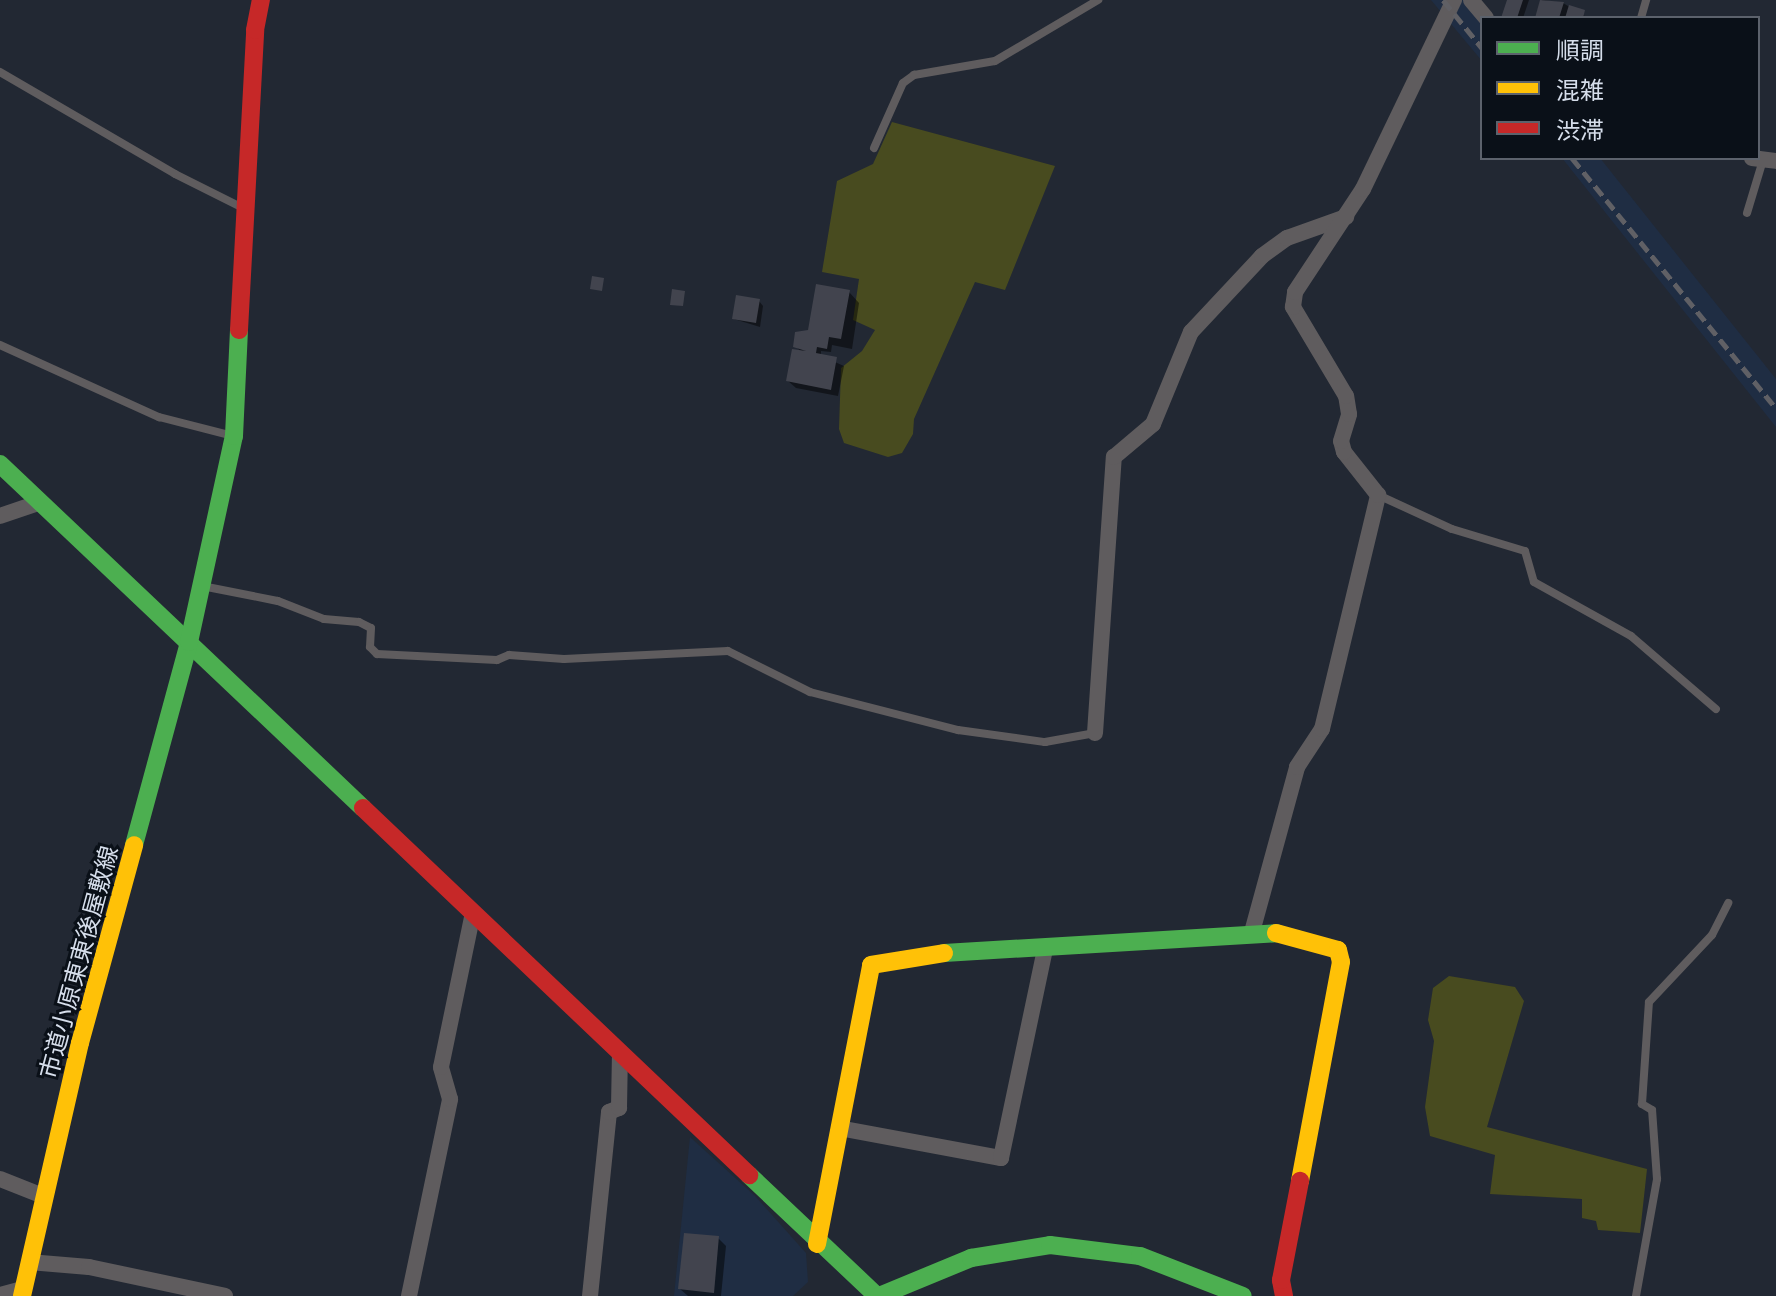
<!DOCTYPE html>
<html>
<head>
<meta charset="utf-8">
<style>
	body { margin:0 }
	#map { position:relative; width:1776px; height:1296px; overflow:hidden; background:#222833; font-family:Commissioner,"Noto Sans JP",sans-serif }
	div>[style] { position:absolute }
	.built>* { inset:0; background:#1f2d43 }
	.green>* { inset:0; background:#484b1f }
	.shadow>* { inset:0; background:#0007 }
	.building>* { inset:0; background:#42444e }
	.lane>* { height:8px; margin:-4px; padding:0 4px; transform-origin:4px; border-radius:4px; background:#5f5c5e }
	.street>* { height:16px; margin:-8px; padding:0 8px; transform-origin:8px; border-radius:8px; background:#5f5c5e }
	.fast>* { height:18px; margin:-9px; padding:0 9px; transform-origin:9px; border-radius:9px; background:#4caf50 }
	.slow>* { height:18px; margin:-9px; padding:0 9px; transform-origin:9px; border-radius:9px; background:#ffc107 }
	.jam>* { height:18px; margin:-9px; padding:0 9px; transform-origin:9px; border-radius:9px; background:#c62828 }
	.rail>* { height:5px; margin-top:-2.5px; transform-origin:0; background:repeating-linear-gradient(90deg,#606065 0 12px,transparent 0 18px) }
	span { translate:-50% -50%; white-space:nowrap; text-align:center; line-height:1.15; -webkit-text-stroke:6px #0a1018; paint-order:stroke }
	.street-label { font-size:24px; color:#d6deeb }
	.legend { position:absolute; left:1480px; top:16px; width:280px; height:144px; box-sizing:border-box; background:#0a1018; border:2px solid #5c626c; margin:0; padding:10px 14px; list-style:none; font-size:24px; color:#d6deeb }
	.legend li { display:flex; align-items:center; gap:16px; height:40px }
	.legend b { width:40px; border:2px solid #5c626c }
</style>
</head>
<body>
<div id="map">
	<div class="built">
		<i style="clip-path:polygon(1431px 0,1471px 0,1482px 18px,1482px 61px)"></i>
		<i style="clip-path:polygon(1562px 158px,1600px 158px,1717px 305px,1776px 379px,1776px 427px)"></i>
		<i style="clip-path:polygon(690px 1137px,755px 1196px,806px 1253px,808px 1282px,793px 1296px,674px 1296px)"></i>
	</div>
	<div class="green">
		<i style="clip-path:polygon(892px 122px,1055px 166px,1005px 290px,975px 282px,914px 419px,913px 434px,902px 453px,888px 457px,844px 443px,839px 429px,841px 368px,862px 351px,875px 330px,853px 320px,859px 279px,822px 272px,837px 181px,873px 164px)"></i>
		<i style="clip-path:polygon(1449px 976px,1515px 987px,1524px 1001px,1487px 1127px,1647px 1169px,1640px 1233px,1598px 1230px,1596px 1221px,1582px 1218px,1582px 1199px,1490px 1194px,1495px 1155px,1430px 1136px,1425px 1107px,1434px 1041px,1428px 1020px,1433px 988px)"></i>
	</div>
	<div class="shadow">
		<i style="clip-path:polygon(1509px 0,1529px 0,1523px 18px,1503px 18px)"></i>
		<i style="clip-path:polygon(1542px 0,1563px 3px,1588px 18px,1537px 18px)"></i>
		<i style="clip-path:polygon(849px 292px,859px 303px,852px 349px,832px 345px,831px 352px,821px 351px,821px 356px,844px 366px,838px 396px,796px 388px,788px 381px,802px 352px,795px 346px,814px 337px)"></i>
		<i style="clip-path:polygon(759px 301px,763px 306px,760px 327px,734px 319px)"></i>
		<i style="clip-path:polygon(718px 1238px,726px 1246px,721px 1296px,688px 1296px,680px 1289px)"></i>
	</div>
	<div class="building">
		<i style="clip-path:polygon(1507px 0,1523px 0,1517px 18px,1501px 18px)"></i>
		<i style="clip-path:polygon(1540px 0,1564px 2px,1559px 18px,1535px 18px)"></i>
		<i style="clip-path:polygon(1569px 5px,1585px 10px,1583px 18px,1565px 18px)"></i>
		<i style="clip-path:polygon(592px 276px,604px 278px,602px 291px,590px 289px)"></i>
		<i style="clip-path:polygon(816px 284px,850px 290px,841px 339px,829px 337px,827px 349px,817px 347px,816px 353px,837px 357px,831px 390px,786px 381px,792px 349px,806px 351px,793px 347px,795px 332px,808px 330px)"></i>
		<i style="clip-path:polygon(672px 289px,685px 291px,683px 306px,670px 305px)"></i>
		<i style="clip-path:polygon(736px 295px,760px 299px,756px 323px,732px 319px)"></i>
		<i style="clip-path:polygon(684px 1233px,719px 1236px,714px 1293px,678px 1289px)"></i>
	</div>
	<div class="lane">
		<i style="left:1641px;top:18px;width:19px;rotate:-74deg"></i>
		<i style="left:0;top:72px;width:203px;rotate:30.2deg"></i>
		<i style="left:175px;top:174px;width:76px;rotate:26.6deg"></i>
		<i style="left:874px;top:148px;width:71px;rotate:-66deg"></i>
		<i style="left:903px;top:83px;width:14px;rotate:-36deg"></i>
		<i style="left:914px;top:75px;width:82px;rotate:-9.8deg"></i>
		<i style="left:995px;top:61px;width:120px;rotate:-30.6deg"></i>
		<i style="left:1747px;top:213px;width:55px;rotate:-73.2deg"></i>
		<i style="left:0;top:345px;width:175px;rotate:24.4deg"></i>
		<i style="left:159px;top:417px;width:76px;rotate:14.4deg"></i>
		<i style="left:1378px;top:495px;width:81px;rotate:24.7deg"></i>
		<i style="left:1452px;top:529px;width:76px;rotate:16.8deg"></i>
		<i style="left:1525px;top:551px;width:32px;rotate:74deg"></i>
		<i style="left:1534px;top:582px;width:111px;rotate:29.1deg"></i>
		<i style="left:1631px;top:636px;width:112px;rotate:40.7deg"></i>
		<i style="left:202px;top:586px;width:77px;rotate:11.2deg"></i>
		<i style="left:278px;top:601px;width:49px;rotate:21.4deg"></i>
		<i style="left:324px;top:619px;width:35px;rotate:5deg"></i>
		<i style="left:359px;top:622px;width:13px;rotate:27deg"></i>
		<i style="left:371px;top:628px;width:19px;rotate:93deg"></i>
		<i style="left:370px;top:647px;width:10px;rotate:45deg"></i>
		<i style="left:377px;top:654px;width:120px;rotate:2.9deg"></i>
		<i style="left:497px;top:660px;width:13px;rotate:-23deg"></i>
		<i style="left:509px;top:655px;width:55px;rotate:4.2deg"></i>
		<i style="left:564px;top:659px;width:164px;rotate:-2.8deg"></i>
		<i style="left:728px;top:651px;width:92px;rotate:26.6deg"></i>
		<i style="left:810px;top:692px;width:153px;rotate:14.4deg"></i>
		<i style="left:958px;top:730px;width:88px;rotate:7.9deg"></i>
		<i style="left:1045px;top:742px;width:51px;rotate:-10.2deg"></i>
		<i style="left:1636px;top:1296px;width:119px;rotate:-79.8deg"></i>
		<i style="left:1657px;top:1179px;width:69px;rotate:-94.1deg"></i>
		<i style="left:1652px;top:1110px;width:12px;rotate:-149deg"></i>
		<i style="left:1642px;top:1104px;width:102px;rotate:-86.1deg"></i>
		<i style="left:1649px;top:1002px;width:92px;rotate:-46.8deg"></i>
		<i style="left:1712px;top:935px;width:36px;rotate:-63deg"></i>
	</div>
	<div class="street">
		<i style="left:1471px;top:0;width:23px;rotate:50deg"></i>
		<i style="left:1752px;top:158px;width:24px;rotate:7deg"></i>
		<i style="left:0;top:516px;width:43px;rotate:-18.9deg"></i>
		<i style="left:1095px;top:733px;width:277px;rotate:-86.1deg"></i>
		<i style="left:1114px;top:457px;width:51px;rotate:-40.2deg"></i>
		<i style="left:1153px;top:424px;width:100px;rotate:-67.6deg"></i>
		<i style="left:1191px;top:332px;width:104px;rotate:-46.9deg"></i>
		<i style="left:1262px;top:256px;width:31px;rotate:-36deg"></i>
		<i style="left:1287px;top:238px;width:63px;rotate:-19.6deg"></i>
		<i style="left:1252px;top:932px;width:171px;rotate:-74.7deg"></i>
		<i style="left:1297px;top:767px;width:45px;rotate:-56.7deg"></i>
		<i style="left:1322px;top:729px;width:241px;rotate:-76.5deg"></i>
		<i style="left:1378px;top:495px;width:55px;rotate:-128.3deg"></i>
		<i style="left:1344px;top:452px;width:11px;rotate:-105deg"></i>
		<i style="left:1341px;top:441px;width:28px;rotate:-73deg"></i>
		<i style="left:1349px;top:414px;width:18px;rotate:-99deg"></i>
		<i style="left:1346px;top:396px;width:104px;rotate:-120.8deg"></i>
		<i style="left:1293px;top:307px;width:15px;rotate:-82deg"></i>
		<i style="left:1295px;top:292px;width:123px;rotate:-56.6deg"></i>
		<i style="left:1363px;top:189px;width:210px;rotate:-64.3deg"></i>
		<i style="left:839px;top:1128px;width:165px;rotate:10.5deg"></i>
		<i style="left:1001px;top:1158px;width:213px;rotate:-78.1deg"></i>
		<i style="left:0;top:1179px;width:46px;rotate:21.6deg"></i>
		<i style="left:29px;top:1262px;width:60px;rotate:4.8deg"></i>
		<i style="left:89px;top:1267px;width:139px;rotate:12deg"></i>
		<i style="left:0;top:1295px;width:24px;rotate:-15deg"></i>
		<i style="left:409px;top:1296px;width:201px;rotate:-78.2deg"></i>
		<i style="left:450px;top:1099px;width:33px;rotate:-106deg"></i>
		<i style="left:441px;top:1067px;width:157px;rotate:-78.3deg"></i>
		<i style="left:590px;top:1296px;width:185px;rotate:-84.1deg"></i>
		<i style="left:609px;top:1112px;width:11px;rotate:-22deg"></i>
		<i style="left:619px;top:1108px;width:55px;rotate:-89deg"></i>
	</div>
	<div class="fast">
		<i style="left:0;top:464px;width:500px;rotate:43.46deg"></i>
		<i style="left:134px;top:845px;width:210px;rotate:-74.8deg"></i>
		<i style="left:189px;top:642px;width:211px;rotate:-77.7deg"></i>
		<i style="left:234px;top:436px;width:106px;rotate:-87.3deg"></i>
		<i style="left:944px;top:953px;width:333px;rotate:-3.4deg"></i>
		<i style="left:749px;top:1175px;width:176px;rotate:43.4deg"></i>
		<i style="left:879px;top:1296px;width:100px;rotate:-22.4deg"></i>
		<i style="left:971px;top:1258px;width:80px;rotate:-9.3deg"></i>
		<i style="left:1050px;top:1245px;width:91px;rotate:7deg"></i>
		<i style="left:1140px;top:1256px;width:110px;rotate:21.2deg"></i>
	</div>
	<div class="slow">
		<i style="left:1276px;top:933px;width:64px;rotate:15.3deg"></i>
		<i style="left:1338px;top:950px;width:12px;rotate:76deg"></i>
		<i style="left:1341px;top:962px;width:223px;rotate:100.6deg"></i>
		<i style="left:817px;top:1244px;width:284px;rotate:-79deg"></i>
		<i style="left:871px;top:965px;width:74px;rotate:-9.3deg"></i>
		<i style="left:22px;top:1296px;width:260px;rotate:-77.1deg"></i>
		<i style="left:80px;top:1043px;width:205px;rotate:-74.7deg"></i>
	</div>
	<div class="jam">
		<i style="left:239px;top:330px;width:300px;rotate:-86.9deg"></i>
		<i style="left:255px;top:30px;width:31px;rotate:-79deg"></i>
		<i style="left:363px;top:808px;width:533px;rotate:43.55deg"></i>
		<i style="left:1284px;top:1296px;width:16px;rotate:-101deg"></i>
		<i style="left:1281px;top:1280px;width:101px;rotate:-79.1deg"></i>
	</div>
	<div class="rail">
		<i style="left:1443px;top:0;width:62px;rotate:50.9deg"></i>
		<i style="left:1572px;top:158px;width:323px;rotate:50.8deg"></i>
	</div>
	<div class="street-label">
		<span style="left:78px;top:962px;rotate:-75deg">市道小原東東後屋敷線</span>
	</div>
	<ul class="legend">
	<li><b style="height:10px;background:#4caf50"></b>順調</li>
	<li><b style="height:10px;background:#ffc107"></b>混雑</li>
	<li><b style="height:10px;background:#c62828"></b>渋滞</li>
	</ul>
</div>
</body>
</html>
